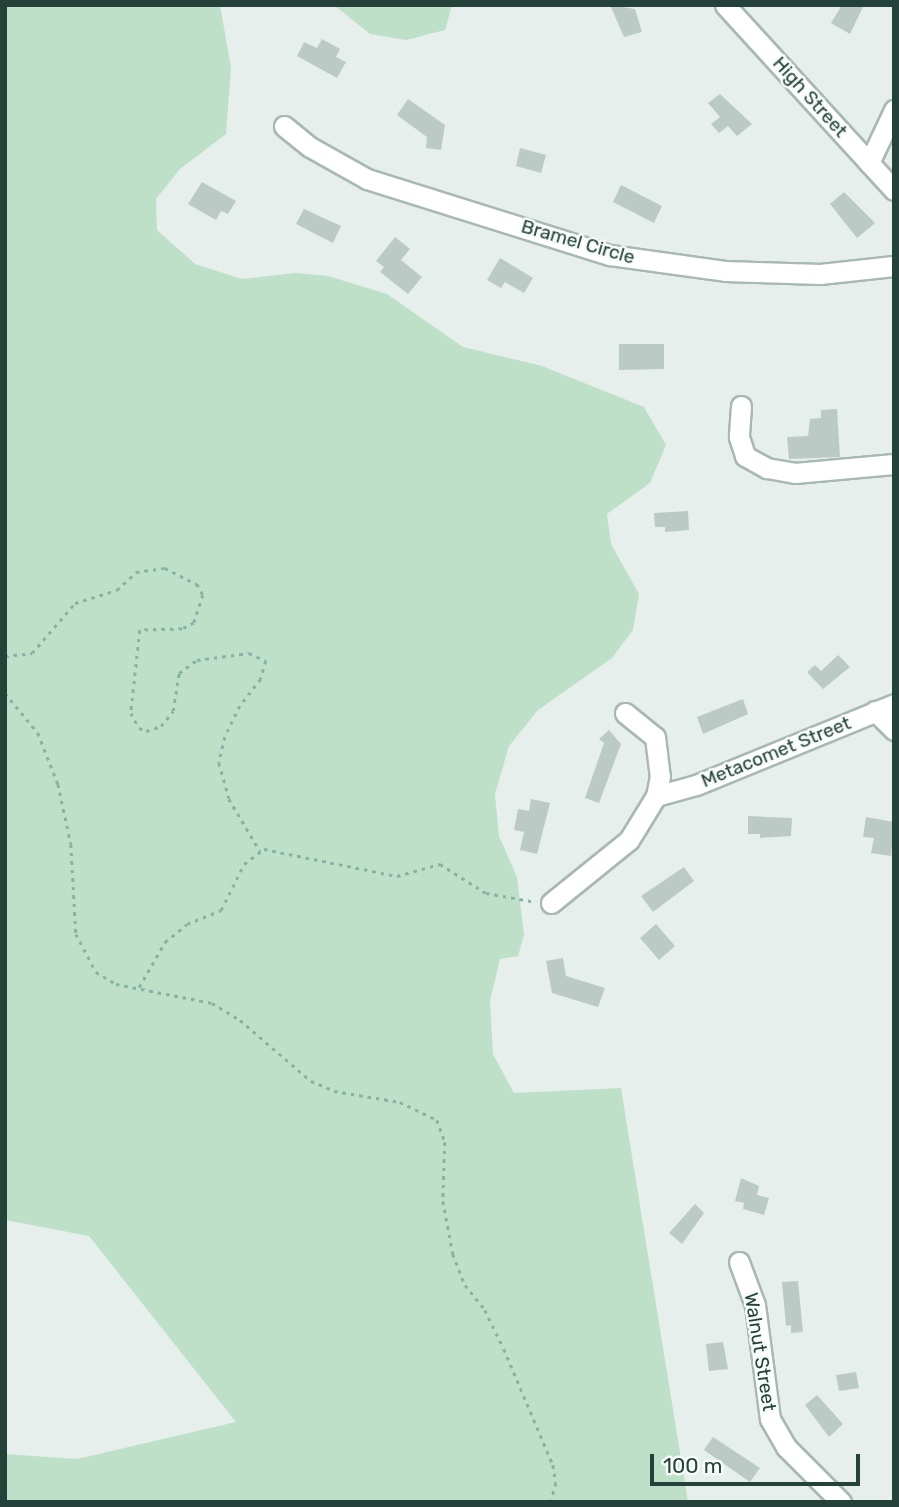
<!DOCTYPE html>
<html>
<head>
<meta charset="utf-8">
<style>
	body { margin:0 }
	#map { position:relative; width:899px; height:1507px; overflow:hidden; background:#e6efeb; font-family:Rubik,sans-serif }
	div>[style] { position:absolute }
	.green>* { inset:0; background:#bfe0c8 }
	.building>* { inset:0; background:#bbcac4 }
	.path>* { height:2.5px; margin-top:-1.25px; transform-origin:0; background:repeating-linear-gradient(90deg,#86b3a5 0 3.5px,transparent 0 8.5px) }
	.roads { filter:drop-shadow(2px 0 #a8b8b2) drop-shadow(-2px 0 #a8b8b2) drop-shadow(0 2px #a8b8b2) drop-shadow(0 -2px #a8b8b2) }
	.minor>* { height:19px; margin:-9.5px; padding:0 9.5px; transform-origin:9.5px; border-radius:9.5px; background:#fff }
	span { translate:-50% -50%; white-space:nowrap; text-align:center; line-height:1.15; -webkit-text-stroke:5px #f7fbf9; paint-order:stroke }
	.street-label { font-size:19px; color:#24423a }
	.frame { position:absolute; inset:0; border:7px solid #24423a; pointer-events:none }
	.scale { position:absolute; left:650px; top:1454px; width:210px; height:32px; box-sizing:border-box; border:4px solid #24423a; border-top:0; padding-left:9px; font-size:21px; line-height:24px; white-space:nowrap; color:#24423a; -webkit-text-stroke:5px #f7fbf9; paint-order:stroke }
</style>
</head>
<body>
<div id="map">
	<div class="green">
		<i style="clip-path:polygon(5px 5px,220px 5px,231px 68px,226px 134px,180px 169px,156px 199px,157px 230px,195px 264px,242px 279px,295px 273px,328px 276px,387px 294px,463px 347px,542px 366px,644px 407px,666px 445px,650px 483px,607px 514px,611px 544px,639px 594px,633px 630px,612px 658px,538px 710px,509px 746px,495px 794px,499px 836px,517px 877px,524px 935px,518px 956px,500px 959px,490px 1001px,493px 1054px,514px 1093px,621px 1088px,688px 1502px,5px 1502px,5px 1454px,77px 1459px,236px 1422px,89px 1236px,5px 1220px)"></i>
		<i style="clip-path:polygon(334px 5px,452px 5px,445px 30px,406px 40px,370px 34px)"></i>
	</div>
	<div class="building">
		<i style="clip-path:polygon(610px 5px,635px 9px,642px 32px,624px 37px)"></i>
		<i style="clip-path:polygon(842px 5px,864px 5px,850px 34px,831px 23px)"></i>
		<i style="clip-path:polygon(322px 39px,340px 49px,336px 57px,346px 62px,337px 78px,297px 56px,304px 42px,317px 48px)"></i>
		<i style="clip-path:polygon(720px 94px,752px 124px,737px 136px,728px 126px,719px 133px,711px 124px,720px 117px,708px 103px)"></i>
		<i style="clip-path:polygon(408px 99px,445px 125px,441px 150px,426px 148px,427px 137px,397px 115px)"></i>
		<i style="clip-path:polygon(520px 148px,546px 155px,541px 173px,516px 166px)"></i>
		<i style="clip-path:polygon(202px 182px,236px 201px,228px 214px,221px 211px,216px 220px,188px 204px)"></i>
		<i style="clip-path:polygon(621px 185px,662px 206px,654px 223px,613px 202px)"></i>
		<i style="clip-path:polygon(844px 192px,875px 223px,857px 238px,830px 204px)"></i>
		<i style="clip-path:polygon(304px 209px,341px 226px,333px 243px,296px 224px)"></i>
		<i style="clip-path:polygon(395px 237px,410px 249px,401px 260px,422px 277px,408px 294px,380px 272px,384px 267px,376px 261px)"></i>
		<i style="clip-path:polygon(500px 258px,533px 278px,524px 293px,505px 282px,501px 288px,487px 280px)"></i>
		<i style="clip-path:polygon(619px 344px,664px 344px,664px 369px,619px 370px)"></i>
		<i style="clip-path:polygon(837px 409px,840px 457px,789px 459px,787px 437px,808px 436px,810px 419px,821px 418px,821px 410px)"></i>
		<i style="clip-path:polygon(688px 511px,689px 530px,665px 532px,665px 527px,655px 527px,654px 513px)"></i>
		<i style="clip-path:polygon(838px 655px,850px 667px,823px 689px,807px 672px,815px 665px,821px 671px)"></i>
		<i style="clip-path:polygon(743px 699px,748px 714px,703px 734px,697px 717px)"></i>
		<i style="clip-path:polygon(609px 730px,621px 744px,599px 803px,585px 798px,604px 743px,599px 739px)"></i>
		<i style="clip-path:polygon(531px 799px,550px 803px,537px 854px,520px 850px,524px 832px,514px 830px,518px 809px,529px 811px)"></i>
		<i style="clip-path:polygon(748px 816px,792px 818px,791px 836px,760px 838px,760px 834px,748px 834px)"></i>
		<i style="clip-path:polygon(866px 817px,894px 822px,891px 856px,871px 853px,874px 838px,863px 837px)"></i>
		<i style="clip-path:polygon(684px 867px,694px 881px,653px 912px,641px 896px)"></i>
		<i style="clip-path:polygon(656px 924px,675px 946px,659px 960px,640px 938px)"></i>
		<i style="clip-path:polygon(563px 958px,566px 976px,605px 988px,598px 1007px,552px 993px,546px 961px)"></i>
		<i style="clip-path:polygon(741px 1178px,759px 1186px,757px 1195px,769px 1198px,764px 1215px,743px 1209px,744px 1203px,735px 1201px)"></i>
		<i style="clip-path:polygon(695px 1204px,704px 1213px,682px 1244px,669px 1233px)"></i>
		<i style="clip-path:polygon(798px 1281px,803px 1332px,791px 1333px,791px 1325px,786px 1326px,782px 1282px)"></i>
		<i style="clip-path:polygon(723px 1342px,728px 1369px,709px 1371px,706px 1344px)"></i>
		<i style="clip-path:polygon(856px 1372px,859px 1388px,839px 1391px,836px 1375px)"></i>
		<i style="clip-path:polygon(817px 1395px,843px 1424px,829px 1437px,805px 1405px)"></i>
		<i style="clip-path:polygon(713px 1437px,760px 1468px,750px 1482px,704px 1450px)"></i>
	</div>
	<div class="path">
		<i style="left:5px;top:656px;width:27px;rotate:-6deg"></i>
		<i style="left:32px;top:653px;width:66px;rotate:-49.3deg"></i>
		<i style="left:75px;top:603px;width:44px;rotate:-17.2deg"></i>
		<i style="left:117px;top:590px;width:26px;rotate:-43deg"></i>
		<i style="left:136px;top:572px;width:29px;rotate:-8deg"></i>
		<i style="left:165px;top:568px;width:36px;rotate:27deg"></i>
		<i style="left:197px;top:584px;width:13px;rotate:61deg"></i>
		<i style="left:203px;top:595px;width:29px;rotate:108deg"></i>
		<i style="left:194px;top:623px;width:13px;rotate:153deg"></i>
		<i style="left:182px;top:629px;width:42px;rotate:178.6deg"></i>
		<i style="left:140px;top:630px;width:83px;rotate:96.2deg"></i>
		<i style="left:131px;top:713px;width:17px;rotate:62deg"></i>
		<i style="left:139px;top:728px;width:8px;rotate:23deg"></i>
		<i style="left:146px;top:731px;width:16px;rotate:-18deg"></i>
		<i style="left:161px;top:726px;width:19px;rotate:-51deg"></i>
		<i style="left:173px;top:711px;width:38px;rotate:-81deg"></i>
		<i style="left:179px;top:673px;width:22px;rotate:-36deg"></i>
		<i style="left:197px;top:660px;width:52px;rotate:-7.7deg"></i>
		<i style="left:249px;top:653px;width:19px;rotate:25deg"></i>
		<i style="left:266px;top:661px;width:19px;rotate:106deg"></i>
		<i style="left:261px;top:679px;width:34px;rotate:128deg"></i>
		<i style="left:240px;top:706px;width:34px;rotate:116deg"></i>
		<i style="left:225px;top:737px;width:27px;rotate:103deg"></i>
		<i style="left:219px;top:763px;width:37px;rotate:74deg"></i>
		<i style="left:229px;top:799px;width:61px;rotate:59.2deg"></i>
		<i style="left:5px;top:693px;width:52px;rotate:50.5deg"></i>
		<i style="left:38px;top:733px;width:55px;rotate:68.6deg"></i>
		<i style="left:58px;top:784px;width:61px;rotate:77.8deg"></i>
		<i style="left:71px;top:844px;width:90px;rotate:86.8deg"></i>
		<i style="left:76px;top:934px;width:43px;rotate:62.2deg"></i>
		<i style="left:96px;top:972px;width:23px;rotate:31deg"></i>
		<i style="left:116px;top:984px;width:98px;rotate:11.2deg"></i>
		<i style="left:212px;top:1003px;width:33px;rotate:31deg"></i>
		<i style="left:240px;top:1020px;width:94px;rotate:40.7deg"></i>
		<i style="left:311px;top:1081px;width:25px;rotate:23deg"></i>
		<i style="left:334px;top:1091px;width:67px;rotate:9.5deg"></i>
		<i style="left:400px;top:1102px;width:41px;rotate:25.9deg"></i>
		<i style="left:437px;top:1120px;width:23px;rotate:70deg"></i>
		<i style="left:445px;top:1142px;width:59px;rotate:91.9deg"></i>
		<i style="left:443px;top:1201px;width:54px;rotate:79.3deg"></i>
		<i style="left:453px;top:1254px;width:33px;rotate:69deg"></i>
		<i style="left:465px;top:1285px;width:32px;rotate:51deg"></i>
		<i style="left:485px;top:1310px;width:43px;rotate:64deg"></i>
		<i style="left:504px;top:1349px;width:126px;rotate:67.1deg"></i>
		<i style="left:553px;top:1465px;width:18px;rotate:81deg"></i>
		<i style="left:556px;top:1483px;width:20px;rotate:105deg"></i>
		<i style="left:139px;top:987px;width:52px;rotate:-60deg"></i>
		<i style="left:165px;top:942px;width:28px;rotate:-39deg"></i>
		<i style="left:187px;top:924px;width:37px;rotate:-22deg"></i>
		<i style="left:221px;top:910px;width:51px;rotate:-63.4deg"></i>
		<i style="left:244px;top:864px;width:25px;rotate:-37deg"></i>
		<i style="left:264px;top:849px;width:136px;rotate:11.5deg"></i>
		<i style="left:397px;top:876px;width:45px;rotate:-15.6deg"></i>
		<i style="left:440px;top:864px;width:54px;rotate:32.2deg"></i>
		<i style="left:486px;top:893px;width:51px;rotate:10.2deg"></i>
	</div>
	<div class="roads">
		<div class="minor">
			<i style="left:725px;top:5px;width:251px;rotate:47.6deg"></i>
			<i style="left:284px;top:126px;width:33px;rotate:39deg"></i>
			<i style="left:310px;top:147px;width:65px;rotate:29.3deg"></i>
			<i style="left:367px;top:179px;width:255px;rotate:17.4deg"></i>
			<i style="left:610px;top:255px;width:116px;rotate:7.9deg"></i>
			<i style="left:725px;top:271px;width:95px;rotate:1.8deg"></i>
			<i style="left:820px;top:274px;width:74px;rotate:-6.2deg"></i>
			<i style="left:869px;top:163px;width:59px;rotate:-64.7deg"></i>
			<i style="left:741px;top:406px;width:31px;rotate:94deg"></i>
			<i style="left:739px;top:437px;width:20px;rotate:72deg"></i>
			<i style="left:745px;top:456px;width:25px;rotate:29deg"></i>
			<i style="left:767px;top:468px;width:28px;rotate:10deg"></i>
			<i style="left:795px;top:473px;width:99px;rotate:-5.2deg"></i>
			<i style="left:875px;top:711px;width:27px;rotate:45deg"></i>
			<i style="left:625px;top:713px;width:38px;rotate:39deg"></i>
			<i style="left:655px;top:737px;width:39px;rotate:83deg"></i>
			<i style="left:660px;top:776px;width:20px;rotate:101deg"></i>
			<i style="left:551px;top:903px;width:100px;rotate:-38.9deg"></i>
			<i style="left:629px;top:840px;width:52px;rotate:-58.5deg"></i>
			<i style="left:656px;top:796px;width:41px;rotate:-15.4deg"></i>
			<i style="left:696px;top:785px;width:214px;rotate:-22.2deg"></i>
			<i style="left:739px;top:1262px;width:46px;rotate:69.6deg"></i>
			<i style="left:755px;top:1305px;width:115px;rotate:82.5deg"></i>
			<i style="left:770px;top:1419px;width:32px;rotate:60deg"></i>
			<i style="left:786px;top:1447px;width:78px;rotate:45deg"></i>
		</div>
	</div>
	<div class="street-label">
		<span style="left:810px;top:97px;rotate:48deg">High Street</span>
		<span style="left:578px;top:242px;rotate:16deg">Bramel Circle</span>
		<span style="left:776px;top:752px;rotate:-22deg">Metacomet Street</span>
		<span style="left:760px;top:1352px;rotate:81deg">Walnut Street</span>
	</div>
	<div class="frame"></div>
	<div class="scale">100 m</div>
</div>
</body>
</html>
